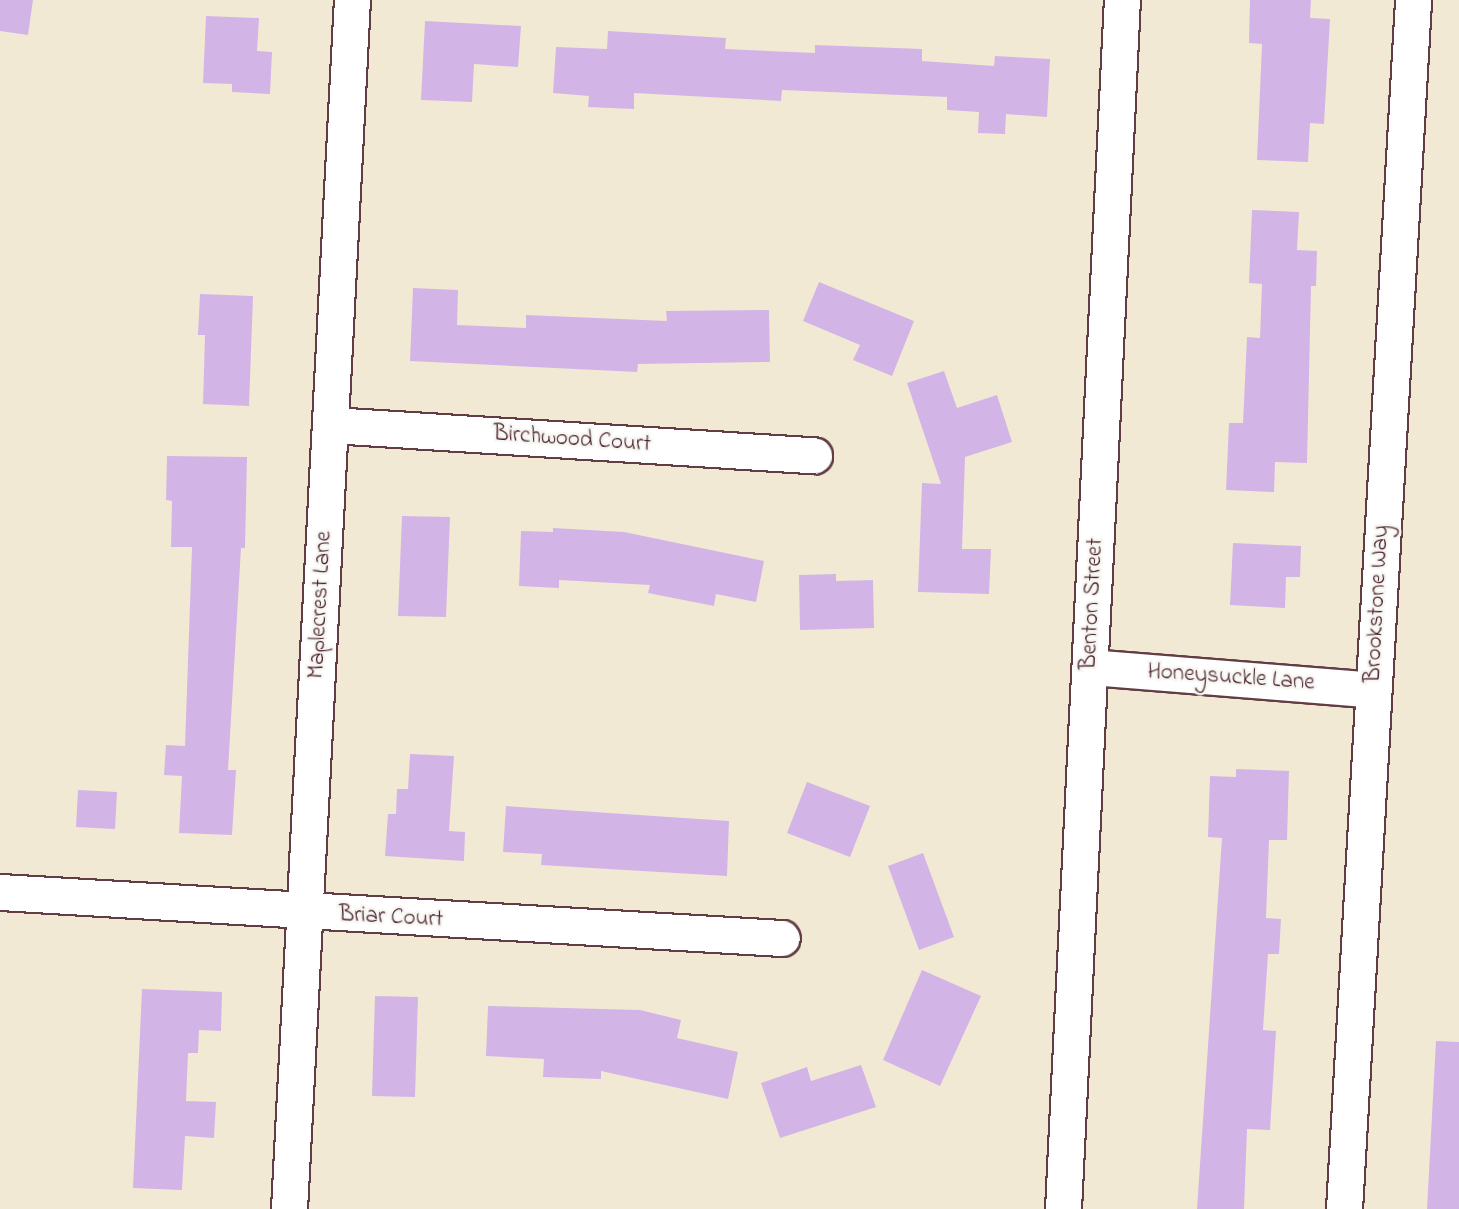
<!DOCTYPE html>
<html>
<head>
<meta charset="utf-8">
<style>
	body { margin:0 }
	#map { position:relative; width:1459px; height:1209px; overflow:hidden; background:#f2e9d5; font-family:"Indie Flower",sans-serif }
	div>[style] { position:absolute }
	.building>* { inset:0; background:#d2b5e6 }
	.roads { filter:drop-shadow(2px 0 #633d44) drop-shadow(-2px 0 #633d44) drop-shadow(0 2px #633d44) drop-shadow(0 -2px #633d44) }
	.street>* { height:35px; margin:-17.5px; padding:0 17.5px; transform-origin:17.5px; border-radius:17.5px; background:#fff }
	span { translate:-50% -50%; white-space:nowrap; text-align:center; line-height:1.15; -webkit-text-stroke:5px #f6f6f2; paint-order:stroke }
	.street-label { font-size:23px; color:#4a1f2b }
</style>
</head>
<body>
<div id="map">
	<div class="building">
		<i style="clip-path:polygon(0 0,33px 0,28px 35px,0 31px)"></i>
		<i style="clip-path:polygon(1250px 0,1311px 0,1310px 18px,1330px 19px,1324px 124px,1310px 123px,1308px 162px,1257px 160px,1262px 44px,1249px 43px)"></i>
		<i style="clip-path:polygon(206px 16px,259px 18px,257px 51px,272px 52px,270px 94px,232px 92px,232px 84px,203px 83px)"></i>
		<i style="clip-path:polygon(425px 21px,521px 26px,518px 67px,474px 64px,472px 102px,421px 100px)"></i>
		<i style="clip-path:polygon(608px 31px,726px 38px,725px 49px,815px 53px,815px 45px,922px 49px,922px 61px,994px 66px,995px 56px,1050px 59px,1047px 117px,1006px 114px,1005px 134px,978px 133px,979px 112px,947px 110px,947px 97px,782px 90px,781px 101px,634px 93px,634px 109px,588px 107px,589px 96px,553px 93px,556px 47px,607px 49px)"></i>
		<i style="clip-path:polygon(1252px 210px,1299px 212px,1297px 250px,1317px 251px,1316px 286px,1311px 286px,1307px 463px,1275px 462px,1274px 492px,1226px 490px,1229px 423px,1243px 423px,1247px 337px,1260px 338px,1262px 284px,1249px 283px)"></i>
		<i style="clip-path:polygon(819px 282px,914px 321px,892px 376px,853px 360px,860px 345px,803px 321px)"></i>
		<i style="clip-path:polygon(413px 288px,458px 290px,457px 325px,526px 328px,526px 315px,667px 321px,666px 311px,769px 310px,770px 362px,638px 364px,637px 372px,410px 361px)"></i>
		<i style="clip-path:polygon(200px 294px,253px 296px,249px 406px,203px 404px,205px 335px,198px 335px)"></i>
		<i style="clip-path:polygon(944px 371px,957px 408px,997px 395px,1012px 442px,965px 457px,962px 549px,991px 549px,989px 594px,918px 592px,922px 483px,941px 484px,907px 383px)"></i>
		<i style="clip-path:polygon(167px 456px,247px 457px,245px 548px,241px 548px,228px 770px,236px 770px,232px 835px,179px 833px,182px 776px,164px 775px,166px 745px,185px 746px,192px 547px,171px 547px,172px 501px,166px 500px)"></i>
		<i style="clip-path:polygon(402px 516px,450px 517px,446px 617px,398px 616px)"></i>
		<i style="clip-path:polygon(553px 528px,624px 532px,764px 561px,756px 602px,716px 594px,714px 606px,648px 593px,650px 585px,559px 580px,559px 588px,519px 586px,521px 531px,553px 532px)"></i>
		<i style="clip-path:polygon(1233px 543px,1301px 546px,1300px 577px,1286px 577px,1285px 608px,1230px 605px)"></i>
		<i style="clip-path:polygon(836px 574px,836px 581px,873px 580px,874px 628px,800px 630px,799px 575px)"></i>
		<i style="clip-path:polygon(410px 754px,454px 756px,449px 831px,465px 832px,464px 861px,385px 856px,388px 814px,396px 814px,397px 789px,408px 789px)"></i>
		<i style="clip-path:polygon(1236px 769px,1289px 771px,1287px 840px,1269px 840px,1266px 918px,1281px 919px,1279px 954px,1268px 954px,1263px 1030px,1276px 1031px,1270px 1130px,1247px 1129px,1244px 1209px,1197px 1209px,1222px 838px,1208px 837px,1210px 776px,1236px 777px)"></i>
		<i style="clip-path:polygon(807px 782px,870px 806px,850px 857px,787px 833px)"></i>
		<i style="clip-path:polygon(78px 790px,117px 792px,115px 829px,76px 827px)"></i>
		<i style="clip-path:polygon(506px 806px,729px 821px,727px 876px,541px 865px,542px 854px,503px 852px)"></i>
		<i style="clip-path:polygon(923px 853px,954px 937px,919px 950px,888px 866px)"></i>
		<i style="clip-path:polygon(922px 970px,981px 996px,940px 1086px,883px 1060px)"></i>
		<i style="clip-path:polygon(142px 989px,222px 992px,221px 1031px,199px 1030px,198px 1053px,188px 1053px,186px 1101px,216px 1102px,214px 1138px,185px 1136px,182px 1190px,133px 1188px)"></i>
		<i style="clip-path:polygon(375px 996px,418px 997px,415px 1097px,372px 1096px)"></i>
		<i style="clip-path:polygon(488px 1006px,640px 1010px,681px 1020px,677px 1038px,738px 1052px,728px 1099px,601px 1071px,601px 1079px,543px 1077px,544px 1059px,486px 1056px)"></i>
		<i style="clip-path:polygon(1436px 1041px,1459px 1042px,1459px 1209px,1427px 1209px)"></i>
		<i style="clip-path:polygon(861px 1065px,876px 1107px,780px 1138px,761px 1083px,807px 1067px,811px 1081px)"></i>
	</div>
	<div class="roads">
		<div class="street">
			<i style="left:331px;top:425px;width:484px;rotate:3.6deg"></i>
			<i style="left:1090px;top:667px;width:284px;rotate:4.6deg"></i>
			<i style="left:0;top:892px;width:783px;rotate:3.37deg"></i>
			<i style="left:289px;top:1209px;width:1211px;rotate:-87.02deg"></i>
			<i style="left:1063px;top:1209px;width:1210px;rotate:-87.21deg"></i>
			<i style="left:1344px;top:1209px;width:1211px;rotate:-86.73deg"></i>
		</div>
	</div>
	<div class="street-label">
		<span style="left:572px;top:440px;rotate:4deg">Birchwood Court</span>
		<span style="left:1093px;top:604px;rotate:-87deg">Benton Street</span>
		<span style="left:1378px;top:604px;rotate:-87deg">Brookstone Way</span>
		<span style="left:321px;top:605px;rotate:-87deg">Maplecrest Lane</span>
		<span style="left:1231px;top:678px;rotate:4deg">Honeysuckle Lane</span>
		<span style="left:391px;top:918px;rotate:3deg">Briar Court</span>
	</div>
</div>
</body>
</html>
